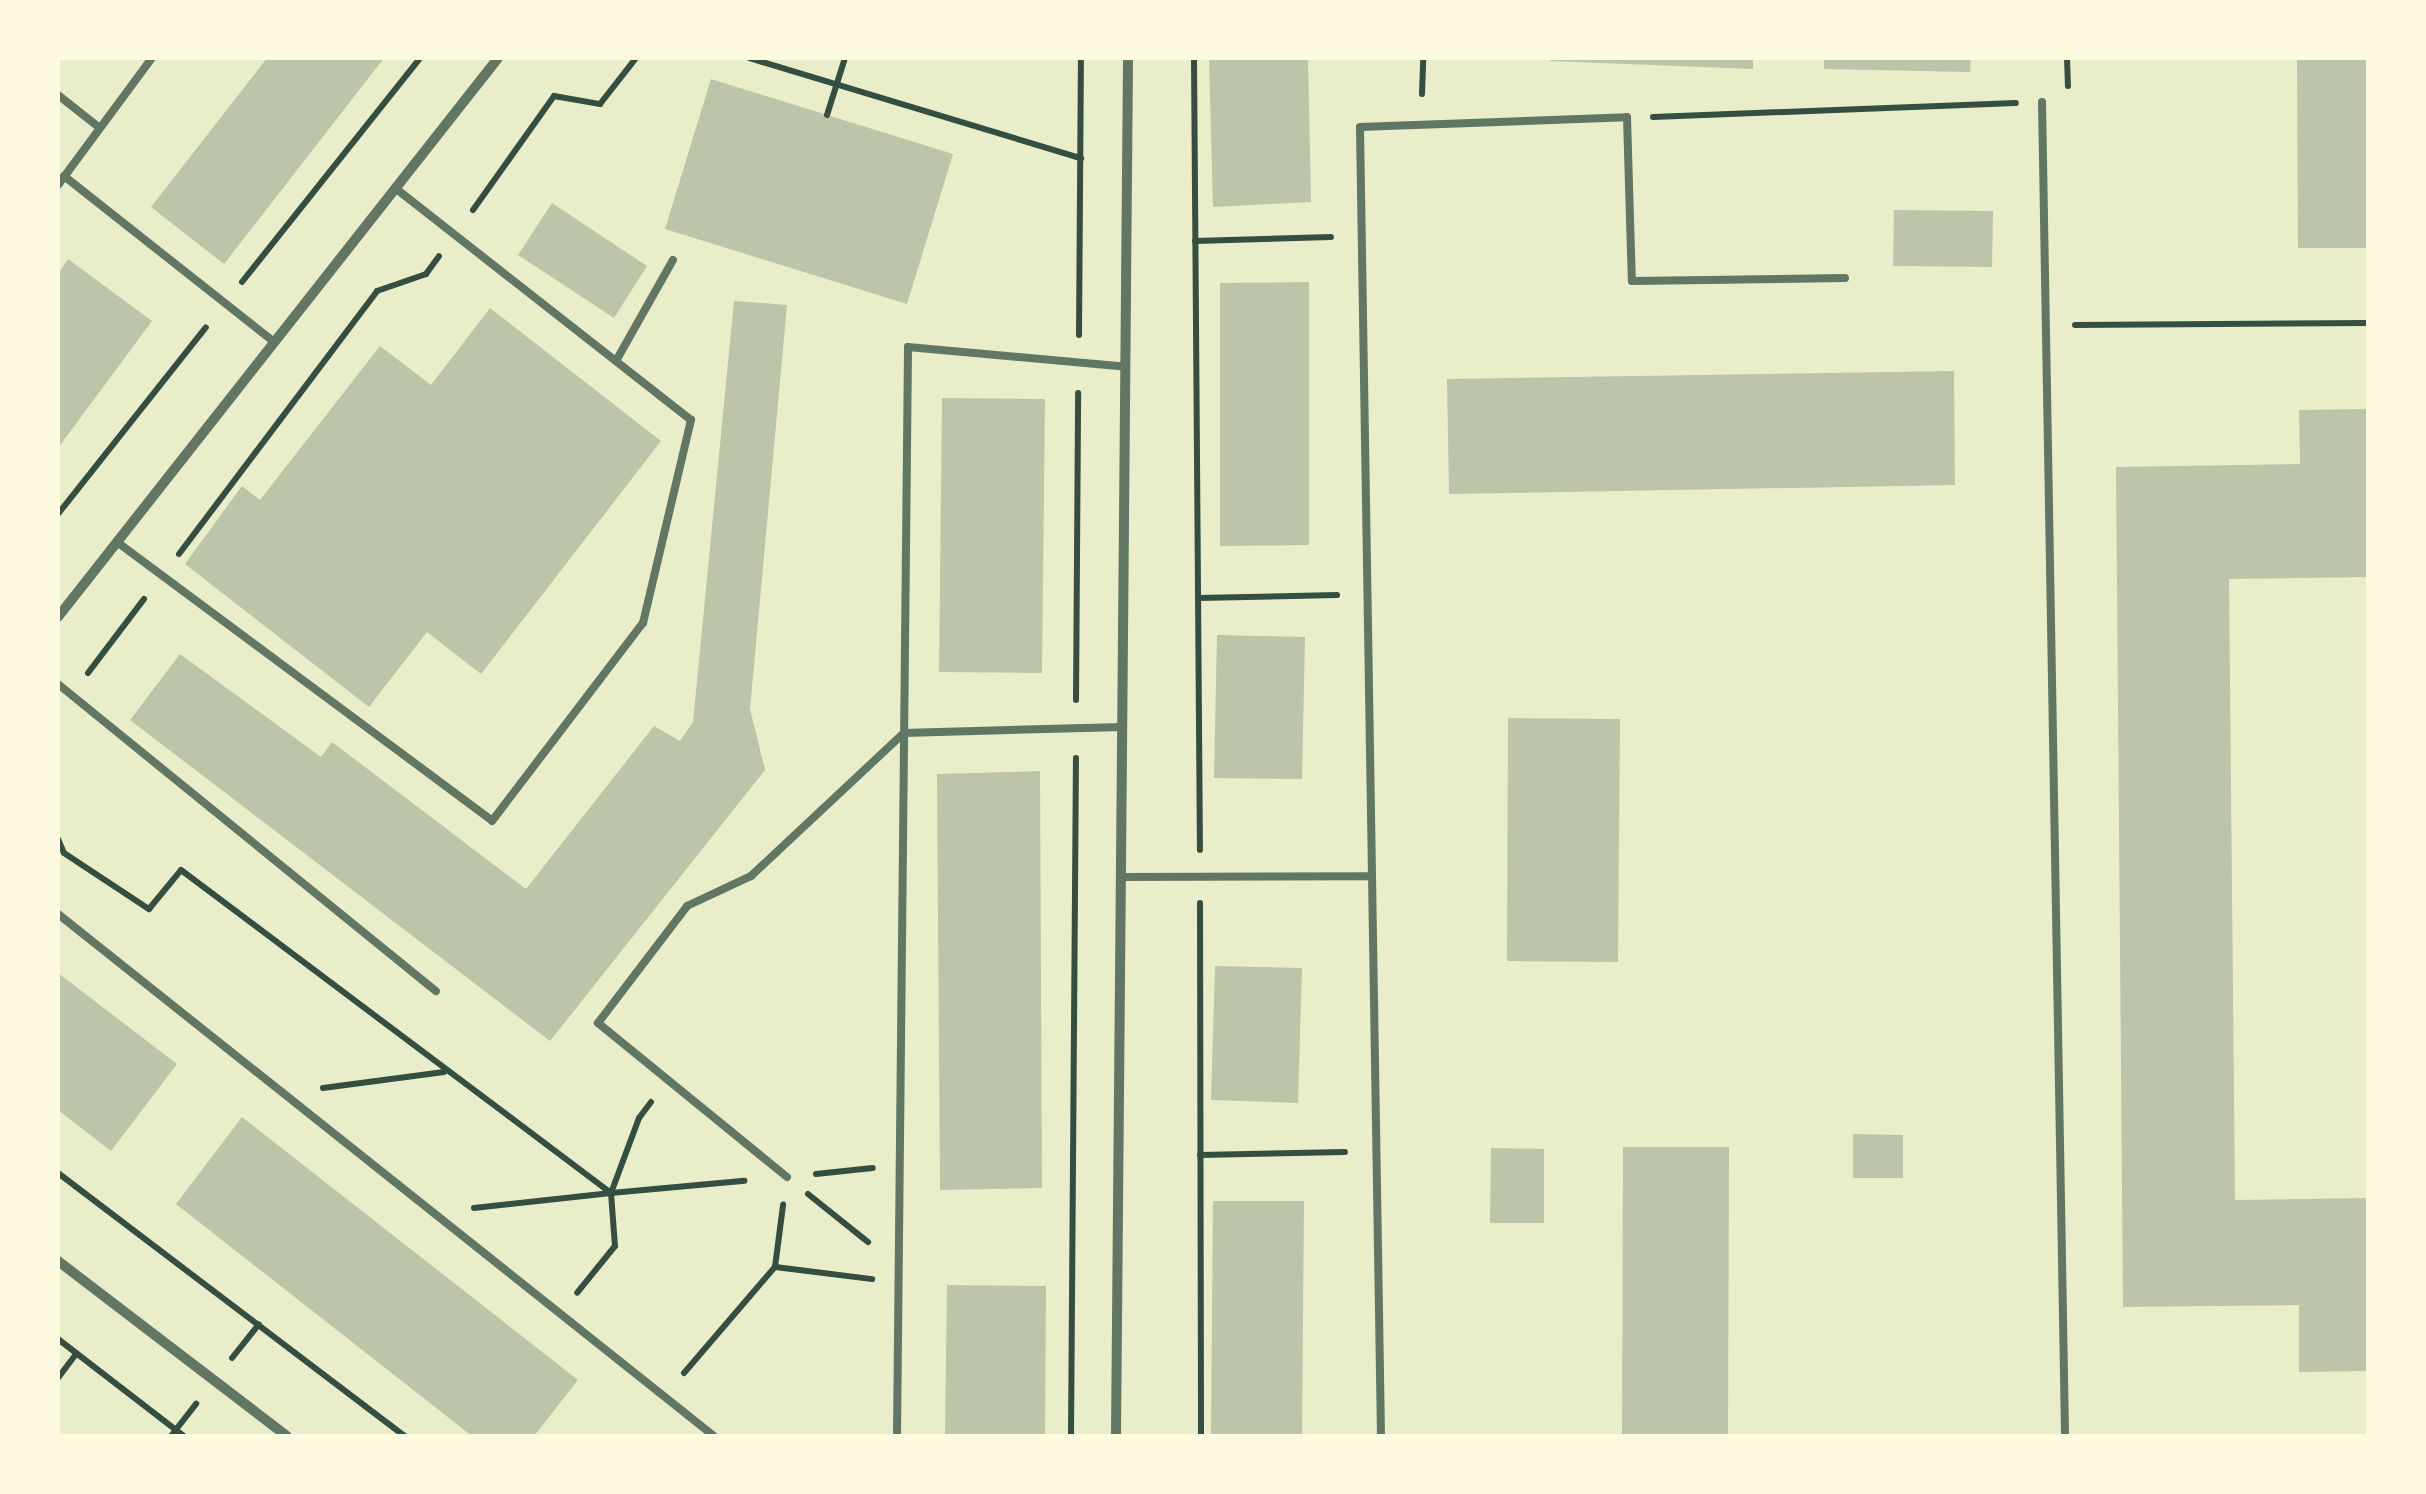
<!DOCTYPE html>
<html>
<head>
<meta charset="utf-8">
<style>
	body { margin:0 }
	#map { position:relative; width:2426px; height:1494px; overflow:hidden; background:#e9edc9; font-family:"DejaVu Sans",sans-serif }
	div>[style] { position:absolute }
	.building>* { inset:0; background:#bcc5a7 }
	.path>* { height:6px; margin:-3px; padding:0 3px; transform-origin:3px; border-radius:3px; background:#344e41 }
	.service>* { height:8px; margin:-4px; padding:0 4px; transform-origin:4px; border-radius:4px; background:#617663 }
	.minor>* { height:10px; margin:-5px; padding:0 5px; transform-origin:5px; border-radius:5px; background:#617663 }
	span { translate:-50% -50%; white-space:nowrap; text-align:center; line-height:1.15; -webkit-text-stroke:9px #fefae0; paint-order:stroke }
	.frame { position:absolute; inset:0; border:60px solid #fefae0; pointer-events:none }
</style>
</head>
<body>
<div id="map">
	<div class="building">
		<i style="clip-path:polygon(267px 58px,384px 58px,224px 264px,151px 207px)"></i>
		<i style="clip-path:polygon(1209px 58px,1308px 58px,1311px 202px,1213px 207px)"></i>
		<i style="clip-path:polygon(1550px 58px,1753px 58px,1753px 69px,1550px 61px)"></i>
		<i style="clip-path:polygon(1824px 58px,1971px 58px,1970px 72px,1824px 69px)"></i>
		<i style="clip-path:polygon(2297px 58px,2368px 58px,2368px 248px,2298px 248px)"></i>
		<i style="clip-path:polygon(711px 79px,953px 154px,907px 304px,665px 229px)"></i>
		<i style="clip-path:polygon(552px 203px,647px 266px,614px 318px,518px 255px)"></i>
		<i style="clip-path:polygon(1894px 210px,1993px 211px,1992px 267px,1893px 266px)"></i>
		<i style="clip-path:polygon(68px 259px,152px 321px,58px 448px,58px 274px)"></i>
		<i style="clip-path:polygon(1309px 282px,1309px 545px,1220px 546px,1220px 283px)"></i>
		<i style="clip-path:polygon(734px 301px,787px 305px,750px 709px,765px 770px,550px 1041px,130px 720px,180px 654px,321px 757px,332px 742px,526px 889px,654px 726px,680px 741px,693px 722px)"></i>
		<i style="clip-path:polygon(490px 308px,661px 441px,481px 674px,427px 632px,369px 707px,185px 564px,242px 486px,260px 500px,380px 346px,431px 385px)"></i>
		<i style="clip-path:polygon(1954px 371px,1955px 485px,1449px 494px,1447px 379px)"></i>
		<i style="clip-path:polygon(942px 398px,1045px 399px,1042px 673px,939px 672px)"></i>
		<i style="clip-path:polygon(2368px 409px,2368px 577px,2229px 579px,2235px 1200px,2368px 1198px,2368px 1371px,2299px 1372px,2299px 1305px,2123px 1307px,2116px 467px,2300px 464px,2299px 410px)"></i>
		<i style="clip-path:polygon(1217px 635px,1305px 637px,1302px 779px,1214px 778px)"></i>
		<i style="clip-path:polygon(1508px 718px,1620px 719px,1618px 962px,1507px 961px)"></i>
		<i style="clip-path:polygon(1040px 771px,1042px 1188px,940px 1190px,937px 774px)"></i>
		<i style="clip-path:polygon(1215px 966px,1302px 968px,1298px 1103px,1211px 1100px)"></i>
		<i style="clip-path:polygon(58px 973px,177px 1064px,111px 1151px,58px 1110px)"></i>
		<i style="clip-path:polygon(242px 1117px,578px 1380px,534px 1436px,472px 1436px,176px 1204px)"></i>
		<i style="clip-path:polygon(1853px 1134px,1903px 1135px,1903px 1178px,1853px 1178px)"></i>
		<i style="clip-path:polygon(1623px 1147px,1729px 1147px,1728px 1436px,1622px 1436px)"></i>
		<i style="clip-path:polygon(1491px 1148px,1544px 1149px,1544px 1223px,1490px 1223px)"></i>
		<i style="clip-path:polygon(1213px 1201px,1304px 1201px,1302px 1436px,1211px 1436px)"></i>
		<i style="clip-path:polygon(947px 1285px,1046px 1286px,1045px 1436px,945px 1436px)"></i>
	</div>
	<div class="path">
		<i style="left:749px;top:58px;width:347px;rotate:16.8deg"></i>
		<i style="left:1194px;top:58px;width:792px;rotate:89.57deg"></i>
		<i style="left:2067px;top:58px;width:28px;rotate:88deg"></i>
		<i style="left:1422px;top:94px;width:36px;rotate:-88deg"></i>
		<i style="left:827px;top:115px;width:60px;rotate:-72.5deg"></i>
		<i style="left:1653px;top:117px;width:363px;rotate:-2.2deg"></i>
		<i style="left:473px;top:210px;width:140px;rotate:-54.6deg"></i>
		<i style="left:554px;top:96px;width:47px;rotate:9.9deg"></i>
		<i style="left:600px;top:104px;width:58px;rotate:-52deg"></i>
		<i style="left:1195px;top:241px;width:136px;rotate:-1.7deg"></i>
		<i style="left:242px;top:282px;width:286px;rotate:-51.5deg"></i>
		<i style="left:2075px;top:325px;width:293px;rotate:-0.4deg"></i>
		<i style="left:1079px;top:335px;width:277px;rotate:-89.6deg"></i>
		<i style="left:58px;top:514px;width:238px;rotate:-51.6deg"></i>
		<i style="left:179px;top:554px;width:329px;rotate:-53deg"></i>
		<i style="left:377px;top:291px;width:52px;rotate:-19.1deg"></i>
		<i style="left:426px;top:274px;width:22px;rotate:-54deg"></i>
		<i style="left:1198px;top:598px;width:139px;rotate:-1.2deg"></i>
		<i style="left:88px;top:673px;width:93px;rotate:-52.9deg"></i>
		<i style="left:1076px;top:700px;width:307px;rotate:-89.6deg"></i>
		<i style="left:58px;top:839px;width:15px;rotate:67deg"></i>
		<i style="left:64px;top:853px;width:102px;rotate:33.4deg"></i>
		<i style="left:149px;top:909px;width:50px;rotate:-50.6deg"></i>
		<i style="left:181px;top:870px;width:538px;rotate:36.91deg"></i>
		<i style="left:611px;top:1193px;width:53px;rotate:85.7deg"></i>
		<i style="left:615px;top:1246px;width:60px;rotate:129deg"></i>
		<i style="left:1200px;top:903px;width:533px;rotate:89.89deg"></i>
		<i style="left:323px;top:1088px;width:122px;rotate:-7.5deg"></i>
		<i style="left:1200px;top:1155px;width:145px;rotate:-1.2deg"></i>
		<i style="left:58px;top:1173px;width:435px;rotate:37.2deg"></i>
		<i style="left:816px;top:1174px;width:57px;rotate:-6deg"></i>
		<i style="left:611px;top:1193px;width:134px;rotate:-5.2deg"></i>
		<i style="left:808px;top:1194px;width:77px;rotate:38.7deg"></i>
		<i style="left:474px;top:1208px;width:138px;rotate:-6.2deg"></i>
		<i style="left:611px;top:1193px;width:80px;rotate:-69.5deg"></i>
		<i style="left:639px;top:1118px;width:20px;rotate:-53deg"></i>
		<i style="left:775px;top:1267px;width:98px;rotate:7.1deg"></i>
		<i style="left:58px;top:1339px;width:159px;rotate:37.6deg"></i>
		<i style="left:232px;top:1358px;width:43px;rotate:-51.5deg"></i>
		<i style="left:684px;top:1373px;width:140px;rotate:-49.4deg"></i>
		<i style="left:775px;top:1267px;width:63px;rotate:-82.6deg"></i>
		<i style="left:58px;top:1378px;width:30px;rotate:-53deg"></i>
		<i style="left:171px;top:1436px;width:41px;rotate:-52deg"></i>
		<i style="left:1071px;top:1436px;width:678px;rotate:-89.58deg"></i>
	</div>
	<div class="service">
		<i style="left:58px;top:95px;width:53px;rotate:38.2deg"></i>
		<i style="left:2042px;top:102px;width:1334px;rotate:89.01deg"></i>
		<i style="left:64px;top:176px;width:268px;rotate:38.3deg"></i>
		<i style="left:58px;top:185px;width:158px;rotate:-53.5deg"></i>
		<i style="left:616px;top:361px;width:116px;rotate:-60.6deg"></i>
		<i style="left:117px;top:542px;width:467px;rotate:36.6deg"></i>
		<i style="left:492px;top:821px;width:249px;rotate:-52.7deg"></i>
		<i style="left:643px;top:623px;width:209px;rotate:-76.7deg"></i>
		<i style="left:691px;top:420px;width:376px;rotate:-141.9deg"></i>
		<i style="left:58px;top:684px;width:487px;rotate:39.1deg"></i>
		<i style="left:1122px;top:877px;width:249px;rotate:-0.2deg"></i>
		<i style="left:58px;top:914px;width:838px;rotate:38.51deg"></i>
		<i style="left:787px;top:1177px;width:244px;rotate:-140.8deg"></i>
		<i style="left:598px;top:1023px;width:147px;rotate:-52.7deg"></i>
		<i style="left:687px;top:906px;width:71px;rotate:-25.1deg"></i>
		<i style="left:751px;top:876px;width:209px;rotate:-43.1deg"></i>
		<i style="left:904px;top:733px;width:219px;rotate:-1.6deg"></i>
		<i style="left:897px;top:1436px;width:1089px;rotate:-89.42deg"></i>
		<i style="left:908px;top:347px;width:219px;rotate:5.2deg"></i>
		<i style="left:1381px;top:1436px;width:1309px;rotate:-90.92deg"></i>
		<i style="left:1360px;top:127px;width:267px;rotate:-2.1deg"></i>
		<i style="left:1627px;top:117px;width:164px;rotate:88.3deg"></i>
		<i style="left:1632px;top:281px;width:213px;rotate:-0.8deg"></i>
	</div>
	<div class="minor">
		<i style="left:58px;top:617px;width:711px;rotate:-51.79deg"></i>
		<i style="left:58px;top:1261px;width:288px;rotate:37.4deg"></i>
		<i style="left:1116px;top:1436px;width:1378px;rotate:-89.5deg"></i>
	</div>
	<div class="frame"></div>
</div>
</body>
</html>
